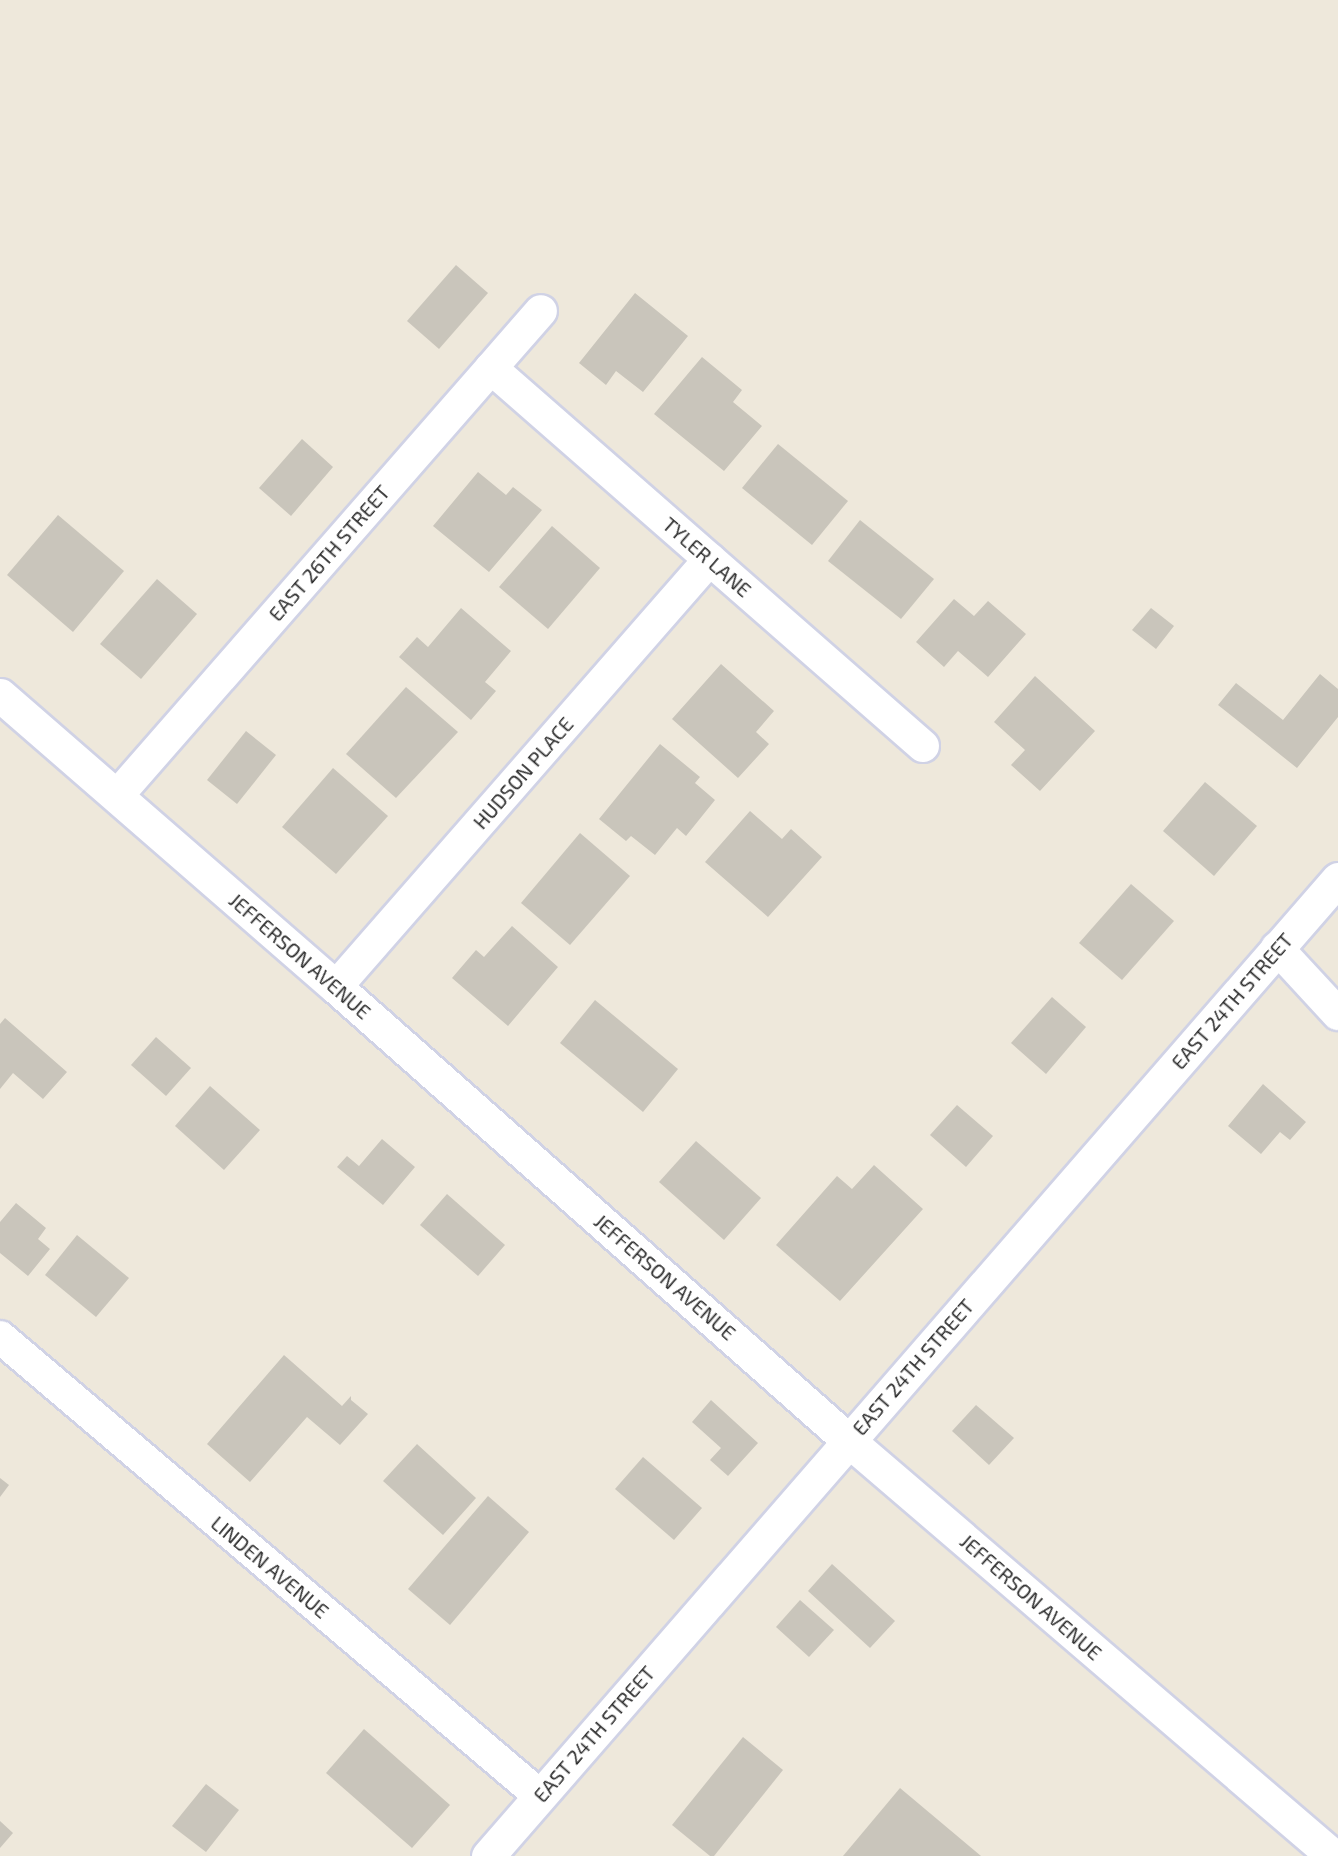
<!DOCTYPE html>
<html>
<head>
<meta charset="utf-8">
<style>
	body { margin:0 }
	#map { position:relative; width:1338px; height:1856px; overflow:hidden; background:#eee8db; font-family:"Exo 2",sans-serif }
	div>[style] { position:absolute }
	.building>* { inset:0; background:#c9c5bb }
	.roads { filter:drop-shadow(2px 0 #d0d2e5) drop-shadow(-2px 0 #d0d2e5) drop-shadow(0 2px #d0d2e5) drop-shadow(0 -2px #d0d2e5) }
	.street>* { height:32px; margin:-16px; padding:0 16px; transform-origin:16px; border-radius:16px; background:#fff }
	.secondary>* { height:33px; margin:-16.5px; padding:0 16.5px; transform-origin:16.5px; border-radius:16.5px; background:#fff }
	span { translate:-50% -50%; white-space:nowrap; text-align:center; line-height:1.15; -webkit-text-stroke:4.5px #fff; paint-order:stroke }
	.street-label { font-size:20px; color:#2b2b2b }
</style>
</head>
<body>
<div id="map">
	<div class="building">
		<i style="clip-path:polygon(456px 265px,488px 293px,439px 349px,407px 321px)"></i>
		<i style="clip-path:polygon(635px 293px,688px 336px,643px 392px,616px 371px,606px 385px,579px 363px)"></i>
		<i style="clip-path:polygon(702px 357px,742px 390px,733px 402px,762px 426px,724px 471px,654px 414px)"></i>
		<i style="clip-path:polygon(302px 439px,333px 467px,291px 516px,259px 488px)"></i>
		<i style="clip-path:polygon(778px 444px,848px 501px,812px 545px,742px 488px)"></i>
		<i style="clip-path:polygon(478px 472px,506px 495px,513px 487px,542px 510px,489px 572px,433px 526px)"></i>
		<i style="clip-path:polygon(58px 515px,124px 571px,73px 632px,7px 575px)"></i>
		<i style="clip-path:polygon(860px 520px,934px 579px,901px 619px,828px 561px)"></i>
		<i style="clip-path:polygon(552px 526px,600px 568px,548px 629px,499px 587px)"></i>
		<i style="clip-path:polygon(157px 579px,197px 614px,141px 679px,100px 644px)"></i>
		<i style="clip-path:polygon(954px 599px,974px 616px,988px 601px,1026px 634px,988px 677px,958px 651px,944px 667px,916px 642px)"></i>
		<i style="clip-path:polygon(461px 608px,511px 651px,485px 682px,496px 691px,471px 720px,399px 657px,417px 637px,428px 647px)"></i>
		<i style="clip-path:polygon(1151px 608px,1174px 626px,1156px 649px,1132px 630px)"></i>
		<i style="clip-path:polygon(721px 664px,774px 711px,756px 732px,769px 744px,738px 778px,672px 719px)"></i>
		<i style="clip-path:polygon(1320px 674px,1338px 689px,1338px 717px,1297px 768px,1218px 705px,1236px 683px,1283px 720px)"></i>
		<i style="clip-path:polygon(1035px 676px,1095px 731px,1040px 791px,1011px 765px,1025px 750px,994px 722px)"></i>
		<i style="clip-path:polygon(406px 687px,458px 732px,396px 798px,346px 754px)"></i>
		<i style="clip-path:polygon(246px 731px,276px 755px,237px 804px,207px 780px)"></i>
		<i style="clip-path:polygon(660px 744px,700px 777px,695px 783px,715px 800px,686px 836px,677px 828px,655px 855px,631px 836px,626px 841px,599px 819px)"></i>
		<i style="clip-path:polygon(333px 768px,388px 816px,336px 874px,282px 827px)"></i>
		<i style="clip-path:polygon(1205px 782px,1257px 826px,1214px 876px,1163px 831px)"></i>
		<i style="clip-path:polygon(750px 811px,782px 839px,791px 829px,822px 857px,768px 917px,705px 862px)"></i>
		<i style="clip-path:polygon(580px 833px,630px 876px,570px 945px,521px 903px)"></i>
		<i style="clip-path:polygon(1131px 884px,1174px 921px,1122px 980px,1079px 943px)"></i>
		<i style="clip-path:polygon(512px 926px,558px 967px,508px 1026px,452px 978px,476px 950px,484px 957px)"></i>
		<i style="clip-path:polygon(1052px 997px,1086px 1027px,1046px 1074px,1011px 1043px)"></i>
		<i style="clip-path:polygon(595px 1000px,678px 1069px,643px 1112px,560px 1043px)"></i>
		<i style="clip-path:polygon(5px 1018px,67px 1072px,43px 1099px,13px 1073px,0 1089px,0 1024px)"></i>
		<i style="clip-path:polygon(156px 1037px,191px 1068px,166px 1096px,131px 1065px)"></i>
		<i style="clip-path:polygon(1263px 1084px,1306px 1122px,1290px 1140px,1280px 1132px,1261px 1154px,1228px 1126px)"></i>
		<i style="clip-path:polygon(210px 1086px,260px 1130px,224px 1170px,175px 1126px)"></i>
		<i style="clip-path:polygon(957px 1105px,993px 1136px,966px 1167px,930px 1135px)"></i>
		<i style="clip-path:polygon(382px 1139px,415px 1167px,383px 1205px,337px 1167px,347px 1156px,359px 1166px)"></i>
		<i style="clip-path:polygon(696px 1141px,761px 1198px,724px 1240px,659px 1182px)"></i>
		<i style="clip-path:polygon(874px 1165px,923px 1209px,840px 1301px,776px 1245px,837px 1176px,852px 1189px)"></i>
		<i style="clip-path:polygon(447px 1194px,505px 1245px,478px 1276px,420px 1225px)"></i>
		<i style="clip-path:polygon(16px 1203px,46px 1228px,38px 1239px,50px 1249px,28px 1276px,0 1253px,0 1222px)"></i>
		<i style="clip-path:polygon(77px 1235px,129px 1278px,96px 1317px,45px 1275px)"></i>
		<i style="clip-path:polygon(284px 1355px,342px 1406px,351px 1396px,351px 1400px,368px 1414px,340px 1445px,307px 1417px,250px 1482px,207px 1444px)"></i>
		<i style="clip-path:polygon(711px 1400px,758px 1443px,728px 1476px,710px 1460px,721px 1448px,692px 1422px)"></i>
		<i style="clip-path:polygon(976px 1405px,1014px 1438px,989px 1465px,952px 1431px)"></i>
		<i style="clip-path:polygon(417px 1444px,476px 1498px,443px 1535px,383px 1481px)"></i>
		<i style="clip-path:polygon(643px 1457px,702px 1508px,674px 1540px,615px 1489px)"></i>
		<i style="clip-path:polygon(0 1478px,9px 1485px,0 1497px)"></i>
		<i style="clip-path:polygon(488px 1496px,529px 1532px,450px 1625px,408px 1589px)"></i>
		<i style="clip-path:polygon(832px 1564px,895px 1621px,870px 1648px,808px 1591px)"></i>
		<i style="clip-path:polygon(800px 1600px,834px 1630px,809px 1657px,776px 1627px)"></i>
		<i style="clip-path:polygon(364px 1729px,450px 1805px,412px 1848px,326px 1773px)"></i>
		<i style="clip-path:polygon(743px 1737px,783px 1770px,714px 1856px,710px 1856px,672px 1825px)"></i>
		<i style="clip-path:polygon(206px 1784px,239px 1810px,206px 1852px,172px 1826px)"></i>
		<i style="clip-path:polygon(900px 1788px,981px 1856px,843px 1856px)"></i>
		<i style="clip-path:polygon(0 1821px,13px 1833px,0 1848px)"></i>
	</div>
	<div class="roads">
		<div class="street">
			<i style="left:491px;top:368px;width:574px;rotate:41.19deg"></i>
			<i style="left:117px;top:796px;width:644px;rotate:-48.84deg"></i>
			<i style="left:1277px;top:948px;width:90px;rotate:47.3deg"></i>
			<i style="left:336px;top:987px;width:568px;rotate:-48.85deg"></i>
			<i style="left:0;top:1337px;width:709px;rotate:40.36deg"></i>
		</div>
		<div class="secondary">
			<i style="left:0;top:695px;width:445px;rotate:41deg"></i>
			<i style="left:336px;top:987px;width:685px;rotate:41.51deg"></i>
			<i style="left:849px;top:1441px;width:638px;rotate:40.61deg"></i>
			<i style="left:488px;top:1856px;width:1295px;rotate:-48.98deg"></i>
		</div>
	</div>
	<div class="street-label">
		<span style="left:329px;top:553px;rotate:-49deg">EAST 26TH STREET</span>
		<span style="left:707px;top:557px;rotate:41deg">TYLER LANE</span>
		<span style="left:523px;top:773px;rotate:-49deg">HUDSON PLACE</span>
		<span style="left:300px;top:956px;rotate:41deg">JEFFERSON AVENUE</span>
		<span style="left:1232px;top:1001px;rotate:-49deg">EAST 24TH STREET</span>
		<span style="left:665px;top:1277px;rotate:41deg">JEFFERSON AVENUE</span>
		<span style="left:913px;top:1367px;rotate:-49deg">EAST 24TH STREET</span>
		<span style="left:270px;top:1567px;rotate:40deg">LINDEN AVENUE</span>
		<span style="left:1031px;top:1597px;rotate:41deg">JEFFERSON AVENUE</span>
		<span style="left:594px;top:1734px;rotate:-49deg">EAST 24TH STREET</span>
	</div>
</div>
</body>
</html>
